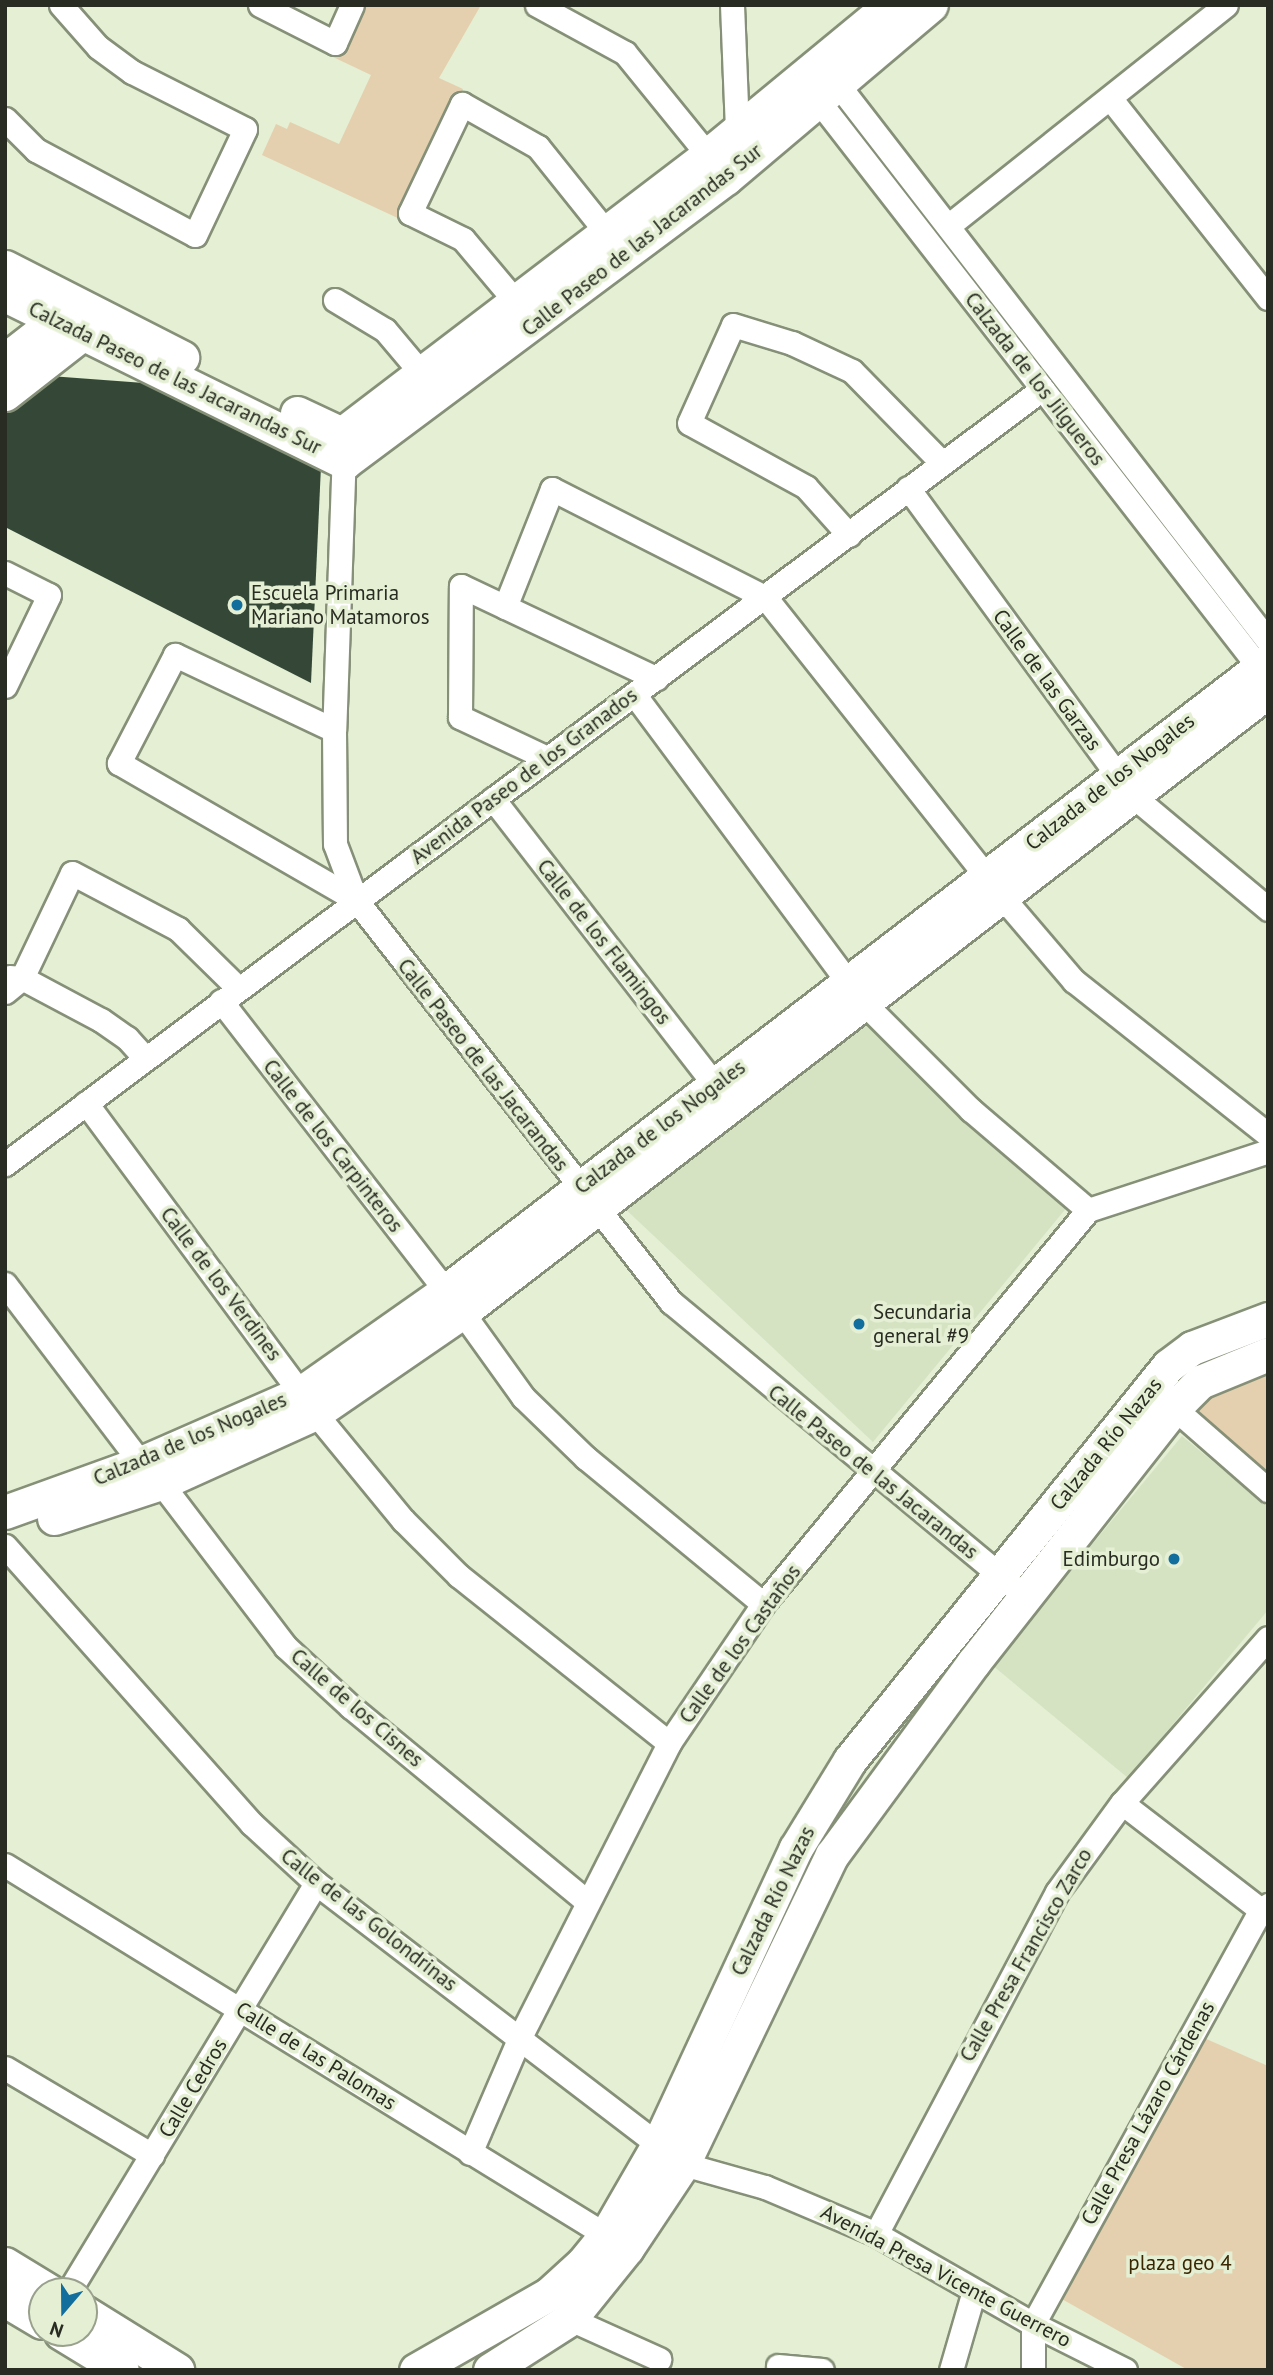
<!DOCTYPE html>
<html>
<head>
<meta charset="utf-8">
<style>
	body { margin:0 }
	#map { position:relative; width:1273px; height:2375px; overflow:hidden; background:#e4efd4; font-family:"PT Sans",sans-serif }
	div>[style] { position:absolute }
	.built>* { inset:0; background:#d6e3c2 }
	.green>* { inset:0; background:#e4d0ae }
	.building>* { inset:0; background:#354837 }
	.roads { filter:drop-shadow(2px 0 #869078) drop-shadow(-2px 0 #869078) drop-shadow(0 2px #869078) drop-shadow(0 -2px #869078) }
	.street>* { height:23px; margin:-11.5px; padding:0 11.5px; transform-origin:11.5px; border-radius:11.5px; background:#fff }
	.secondary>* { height:33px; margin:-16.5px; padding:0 16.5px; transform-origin:16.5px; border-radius:16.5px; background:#fff }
	.dots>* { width:19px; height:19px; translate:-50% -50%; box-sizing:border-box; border:4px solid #e4efd4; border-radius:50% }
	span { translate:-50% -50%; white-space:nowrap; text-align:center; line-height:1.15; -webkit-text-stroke:7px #e4efd4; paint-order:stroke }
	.street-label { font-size:21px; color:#282c22 }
	.poi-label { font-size:21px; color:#282c22 }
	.left { translate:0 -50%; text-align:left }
	.right { translate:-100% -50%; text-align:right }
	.park-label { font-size:21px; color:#382501 }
	.frame { position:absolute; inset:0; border:7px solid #282c22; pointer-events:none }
	.north { position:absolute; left:28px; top:2277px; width:70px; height:70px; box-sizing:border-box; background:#e4efd4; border:2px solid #99a18d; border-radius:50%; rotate:200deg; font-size:19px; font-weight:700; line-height:28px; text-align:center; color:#282c22 }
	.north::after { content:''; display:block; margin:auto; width:24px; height:32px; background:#126f9d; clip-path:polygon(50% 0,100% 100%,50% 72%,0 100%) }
</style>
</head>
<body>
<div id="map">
	<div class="built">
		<i style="clip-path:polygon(864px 1011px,1068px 1206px,873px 1442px,620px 1204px)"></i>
		<i style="clip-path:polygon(1182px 1436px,1268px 1507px,1268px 1610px,1128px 1778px,992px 1665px)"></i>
	</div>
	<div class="green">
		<i style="clip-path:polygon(358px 5px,481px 5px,439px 78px,463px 89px,402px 220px,262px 155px,276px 124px,287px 129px,290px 122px,339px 144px,371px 75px,333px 57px)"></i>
		<i style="clip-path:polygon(1268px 1362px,1268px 1483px,1184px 1409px)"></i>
		<i style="clip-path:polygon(1204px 2038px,1268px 2066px,1268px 2370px,1188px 2370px,1060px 2298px)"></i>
	</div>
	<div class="building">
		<i style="clip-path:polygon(50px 376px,171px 385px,321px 466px,311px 683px,5px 527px,5px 409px)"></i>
	</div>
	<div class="roads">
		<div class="street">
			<i style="left:260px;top:5px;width:84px;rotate:26.9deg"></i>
			<i style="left:335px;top:43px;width:42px;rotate:-65.9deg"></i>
			<i style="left:537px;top:5px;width:100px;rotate:28.6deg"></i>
			<i style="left:625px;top:53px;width:132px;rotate:50.9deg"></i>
			<i style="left:732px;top:5px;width:126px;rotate:87.7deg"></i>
			<i style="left:829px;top:73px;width:718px;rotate:52.3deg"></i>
			<i style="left:810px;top:90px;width:746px;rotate:52.13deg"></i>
			<i style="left:1110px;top:98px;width:255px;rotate:51.7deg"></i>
			<i style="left:5px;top:119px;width:44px;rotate:45deg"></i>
			<i style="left:36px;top:150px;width:180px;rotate:28.1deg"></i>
			<i style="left:195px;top:235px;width:117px;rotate:-64.7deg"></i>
			<i style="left:245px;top:129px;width:127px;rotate:-153.2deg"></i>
			<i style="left:132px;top:72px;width:42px;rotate:-143.7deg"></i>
			<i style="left:98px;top:47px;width:56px;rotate:-131.4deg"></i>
			<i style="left:948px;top:226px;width:355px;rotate:-38.5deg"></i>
			<i style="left:335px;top:300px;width:58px;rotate:31deg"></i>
			<i style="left:385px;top:330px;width:57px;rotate:49.9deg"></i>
			<i style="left:516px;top:302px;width:82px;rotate:-130.1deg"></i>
			<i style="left:463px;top:239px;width:59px;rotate:-153.9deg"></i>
			<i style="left:410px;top:213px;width:121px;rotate:-64.5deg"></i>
			<i style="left:462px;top:104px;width:87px;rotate:29.5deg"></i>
			<i style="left:538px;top:147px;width:123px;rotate:51.3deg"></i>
			<i style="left:344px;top:450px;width:280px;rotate:92deg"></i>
			<i style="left:334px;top:730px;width:114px;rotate:89.5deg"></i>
			<i style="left:335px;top:844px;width:60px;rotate:69.4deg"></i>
			<i style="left:356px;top:900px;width:511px;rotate:51.92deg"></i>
			<i style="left:671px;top:1302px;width:442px;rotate:39.7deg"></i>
			<i style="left:908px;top:488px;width:381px;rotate:53.9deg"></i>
			<i style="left:1133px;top:796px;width:176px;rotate:39.9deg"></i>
			<i style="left:849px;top:535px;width:64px;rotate:-131.9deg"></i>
			<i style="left:806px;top:487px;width:133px;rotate:-151.3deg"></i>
			<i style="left:689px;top:423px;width:107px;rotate:-65.8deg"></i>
			<i style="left:733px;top:325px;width:62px;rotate:17deg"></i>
			<i style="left:792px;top:343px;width:66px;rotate:25deg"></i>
			<i style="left:852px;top:371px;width:129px;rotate:45.6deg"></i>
			<i style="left:5px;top:573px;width:49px;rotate:26.6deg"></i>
			<i style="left:49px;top:595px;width:101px;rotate:115.8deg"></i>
			<i style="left:505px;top:607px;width:127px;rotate:-68.3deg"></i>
			<i style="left:552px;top:489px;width:239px;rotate:26.9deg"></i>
			<i style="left:765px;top:597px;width:357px;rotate:51.6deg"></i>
			<i style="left:634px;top:694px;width:382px;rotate:53.4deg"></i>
			<i style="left:862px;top:1001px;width:154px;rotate:45deg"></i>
			<i style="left:971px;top:1110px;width:154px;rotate:40.5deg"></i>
			<i style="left:334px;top:730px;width:176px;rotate:-154.7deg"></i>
			<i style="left:175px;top:655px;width:122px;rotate:117.4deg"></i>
			<i style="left:119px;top:763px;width:274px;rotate:30deg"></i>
			<i style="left:547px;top:758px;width:96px;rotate:-154.8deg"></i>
			<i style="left:460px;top:717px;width:131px;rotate:-89.6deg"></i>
			<i style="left:461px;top:586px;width:216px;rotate:25.3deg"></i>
			<i style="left:493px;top:799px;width:362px;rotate:52.2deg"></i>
			<i style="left:1003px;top:898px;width:109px;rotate:49.5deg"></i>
			<i style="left:1074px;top:981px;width:248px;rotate:38.4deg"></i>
			<i style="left:9px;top:977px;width:13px;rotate:4deg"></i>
			<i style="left:22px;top:978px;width:89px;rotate:28deg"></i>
			<i style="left:101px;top:1020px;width:32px;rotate:35deg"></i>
			<i style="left:127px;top:1038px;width:27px;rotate:48deg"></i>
			<i style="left:5px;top:992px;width:22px;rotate:-39deg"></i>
			<i style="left:22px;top:978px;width:116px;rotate:-64.5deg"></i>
			<i style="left:72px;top:873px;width:120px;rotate:27.8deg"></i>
			<i style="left:178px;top:929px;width:84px;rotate:44.5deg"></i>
			<i style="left:221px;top:1001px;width:367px;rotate:52.2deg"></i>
			<i style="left:86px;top:1103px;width:385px;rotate:53.5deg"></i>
			<i style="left:315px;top:1413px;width:139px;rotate:50.6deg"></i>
			<i style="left:403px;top:1520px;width:79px;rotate:45deg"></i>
			<i style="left:459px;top:1576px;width:268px;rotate:38.5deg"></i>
			<i style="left:5px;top:1164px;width:1295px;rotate:-36.77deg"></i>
			<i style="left:5px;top:1284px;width:225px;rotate:52.8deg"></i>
			<i style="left:462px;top:1312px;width:105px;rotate:54.3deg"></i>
			<i style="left:523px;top:1397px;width:88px;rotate:44.1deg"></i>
			<i style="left:586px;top:1458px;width:229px;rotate:39.5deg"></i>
			<i style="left:1174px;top:1408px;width:125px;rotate:41.1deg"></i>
			<i style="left:161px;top:1483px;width:206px;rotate:52.7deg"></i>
			<i style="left:286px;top:1647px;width:88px;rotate:42.7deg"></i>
			<i style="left:351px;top:1707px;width:305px;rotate:39.5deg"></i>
			<i style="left:5px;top:1546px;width:372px;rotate:48.4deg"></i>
			<i style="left:252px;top:1824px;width:87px;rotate:42.7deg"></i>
			<i style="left:316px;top:1883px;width:462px;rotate:37.4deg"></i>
			<i style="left:683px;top:2164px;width:85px;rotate:15.7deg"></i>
			<i style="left:765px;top:2187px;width:121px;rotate:22.9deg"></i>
			<i style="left:876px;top:2234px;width:181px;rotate:29.8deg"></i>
			<i style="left:1033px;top:2324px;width:103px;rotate:26.6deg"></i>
			<i style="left:1122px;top:1803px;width:175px;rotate:37.6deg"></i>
			<i style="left:5px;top:1865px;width:719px;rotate:31.63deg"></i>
			<i style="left:5px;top:2068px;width:171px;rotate:30.6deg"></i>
			<i style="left:470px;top:2153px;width:126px;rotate:-66.7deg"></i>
			<i style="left:520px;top:2037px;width:330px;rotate:-63.1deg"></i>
			<i style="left:669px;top:1743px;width:168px;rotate:-55.9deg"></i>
			<i style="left:763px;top:1604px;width:511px;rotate:-50.48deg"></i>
			<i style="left:1088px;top:1210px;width:189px;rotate:-18.1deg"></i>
			<i style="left:876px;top:2234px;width:387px;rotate:-62.1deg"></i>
			<i style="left:1057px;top:1892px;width:110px;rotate:-53.9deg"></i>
			<i style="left:1122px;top:1803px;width:220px;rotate:-48.5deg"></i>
			<i style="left:69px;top:2291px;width:477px;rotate:-58.8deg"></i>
			<i style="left:570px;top:2319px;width:98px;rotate:24.2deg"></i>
			<i style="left:778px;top:2366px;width:44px;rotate:5.2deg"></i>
			<i style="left:951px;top:2370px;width:82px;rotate:-73.8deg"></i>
			<i style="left:1033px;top:2370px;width:46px;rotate:-90deg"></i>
			<i style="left:1033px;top:2324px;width:473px;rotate:-61.2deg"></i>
			<i style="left:1261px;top:1910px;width:9px;rotate:-36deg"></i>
		</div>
		<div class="secondary">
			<i style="left:5px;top:267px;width:199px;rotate:27deg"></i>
			<i style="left:5px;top:295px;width:379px;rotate:26.2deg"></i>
			<i style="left:345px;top:462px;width:475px;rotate:-36.7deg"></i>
			<i style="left:726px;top:178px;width:268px;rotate:-40.2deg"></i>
			<i style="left:5px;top:360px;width:86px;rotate:-37.9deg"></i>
			<i style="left:5px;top:394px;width:117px;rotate:-38deg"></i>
			<i style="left:297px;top:413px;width:50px;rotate:25deg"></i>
			<i style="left:342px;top:434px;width:460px;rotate:-37.3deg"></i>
			<i style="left:708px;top:155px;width:236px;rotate:-39.5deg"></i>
			<i style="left:5px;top:1512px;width:145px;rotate:-19.8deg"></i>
			<i style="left:141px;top:1463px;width:175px;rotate:-23.6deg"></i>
			<i style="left:301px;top:1393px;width:177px;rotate:-35.1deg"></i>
			<i style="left:446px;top:1291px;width:1036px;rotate:-37.47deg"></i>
			<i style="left:54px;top:1518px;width:113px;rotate:-18.1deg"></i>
			<i style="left:161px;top:1483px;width:169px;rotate:-24.4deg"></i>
			<i style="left:315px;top:1413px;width:178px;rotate:-34.5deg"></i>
			<i style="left:462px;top:1312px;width:1017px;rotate:-37.61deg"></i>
			<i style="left:5px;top:2264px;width:52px;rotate:31.5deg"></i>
			<i style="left:5px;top:2300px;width:43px;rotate:30.7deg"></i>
			<i style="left:84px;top:2312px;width:110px;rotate:31.9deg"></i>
			<i style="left:61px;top:2333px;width:71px;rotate:31.2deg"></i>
			<i style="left:416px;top:2370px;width:153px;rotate:-29.7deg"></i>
			<i style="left:549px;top:2294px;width:46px;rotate:-42.4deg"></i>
			<i style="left:583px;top:2263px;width:36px;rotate:-51deg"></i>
			<i style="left:606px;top:2235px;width:104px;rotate:-60deg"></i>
			<i style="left:658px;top:2145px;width:327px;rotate:-65.1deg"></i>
			<i style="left:796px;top:1848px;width:103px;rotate:-58.5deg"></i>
			<i style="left:850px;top:1760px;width:506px;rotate:-51.09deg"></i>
			<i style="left:1168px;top:1366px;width:30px;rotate:-37deg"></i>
			<i style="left:1192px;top:1348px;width:81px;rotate:-20.9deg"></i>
			<i style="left:490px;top:2370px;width:95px;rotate:-32.5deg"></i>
			<i style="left:570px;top:2319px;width:91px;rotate:-51.2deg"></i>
			<i style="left:627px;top:2248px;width:101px;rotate:-56.3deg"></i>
			<i style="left:683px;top:2164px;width:343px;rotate:-64.3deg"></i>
			<i style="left:832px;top:1855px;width:238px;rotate:-53.7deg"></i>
			<i style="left:973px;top:1663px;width:325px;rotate:-51.8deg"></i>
			<i style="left:1174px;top:1408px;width:37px;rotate:-45deg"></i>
			<i style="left:1200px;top:1382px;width:74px;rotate:-22.4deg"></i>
		</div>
	</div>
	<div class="dots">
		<i style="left:237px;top:605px;background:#126f9d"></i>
		<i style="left:859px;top:1324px;background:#126f9d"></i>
		<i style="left:1174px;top:1559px;background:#126f9d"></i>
	</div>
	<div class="street-label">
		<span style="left:642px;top:240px;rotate:-38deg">Calle Paseo de las Jacarandas Sur</span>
		<span style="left:175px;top:378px;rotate:26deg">Calzada Paseo de las Jacarandas Sur</span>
		<span style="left:1035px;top:379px;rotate:52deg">Calzada de los Jilgueros</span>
		<span style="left:1047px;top:680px;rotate:54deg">Calle de las Garzas</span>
		<span style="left:524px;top:776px;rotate:-37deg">Avenida Paseo de los Granados</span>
		<span style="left:1110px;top:782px;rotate:-38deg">Calzada de los Nogales</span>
		<span style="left:604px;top:942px;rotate:52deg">Calle de los Flamingos</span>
		<span style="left:483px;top:1065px;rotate:52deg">Calle Paseo de las Jacarandas</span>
		<span style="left:660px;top:1127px;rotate:-37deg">Calzada de los Nogales</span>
		<span style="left:333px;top:1146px;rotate:52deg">Calle de los Carpinteros</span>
		<span style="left:221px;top:1284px;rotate:53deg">Calle de los Verdines</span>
		<span style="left:190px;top:1439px;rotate:-23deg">Calzada de los Nogales</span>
		<span style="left:1106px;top:1444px;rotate:-51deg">Calzada Río Nazas</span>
		<span style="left:873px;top:1472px;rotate:39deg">Calle Paseo de las Jacarandas</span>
		<span style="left:740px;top:1644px;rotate:-54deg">Calle de los Castaños</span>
		<span style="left:357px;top:1708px;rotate:41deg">Calle de los Cisnes</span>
		<span style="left:773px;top:1901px;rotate:-64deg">Calzada Río Nazas</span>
		<span style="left:369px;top:1920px;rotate:38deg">Calle de las Golondrinas</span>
		<span style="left:1026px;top:1955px;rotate:-60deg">Calle Presa Francisco Zarco</span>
		<span style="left:316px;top:2056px;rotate:32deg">Calle de las Palomas</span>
		<span style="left:193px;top:2088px;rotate:-59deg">Calle Cedros</span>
		<span style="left:1148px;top:2113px;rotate:-61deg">Calle Presa Lázaro Cárdenas</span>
		<span style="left:946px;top:2276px;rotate:28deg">Avenida Presa Vicente Guerrero</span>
	</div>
	<div class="poi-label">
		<span class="left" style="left:251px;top:605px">Escuela Primaria<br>Mariano Matamoros</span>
		<span class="left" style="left:873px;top:1324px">Secundaria<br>general #9</span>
		<span class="right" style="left:1160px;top:1559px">Edimburgo</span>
	</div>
	<div class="park-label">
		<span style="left:1180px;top:2263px">plaza geo 4</span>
	</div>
	<div class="frame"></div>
	<div class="north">N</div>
</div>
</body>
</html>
